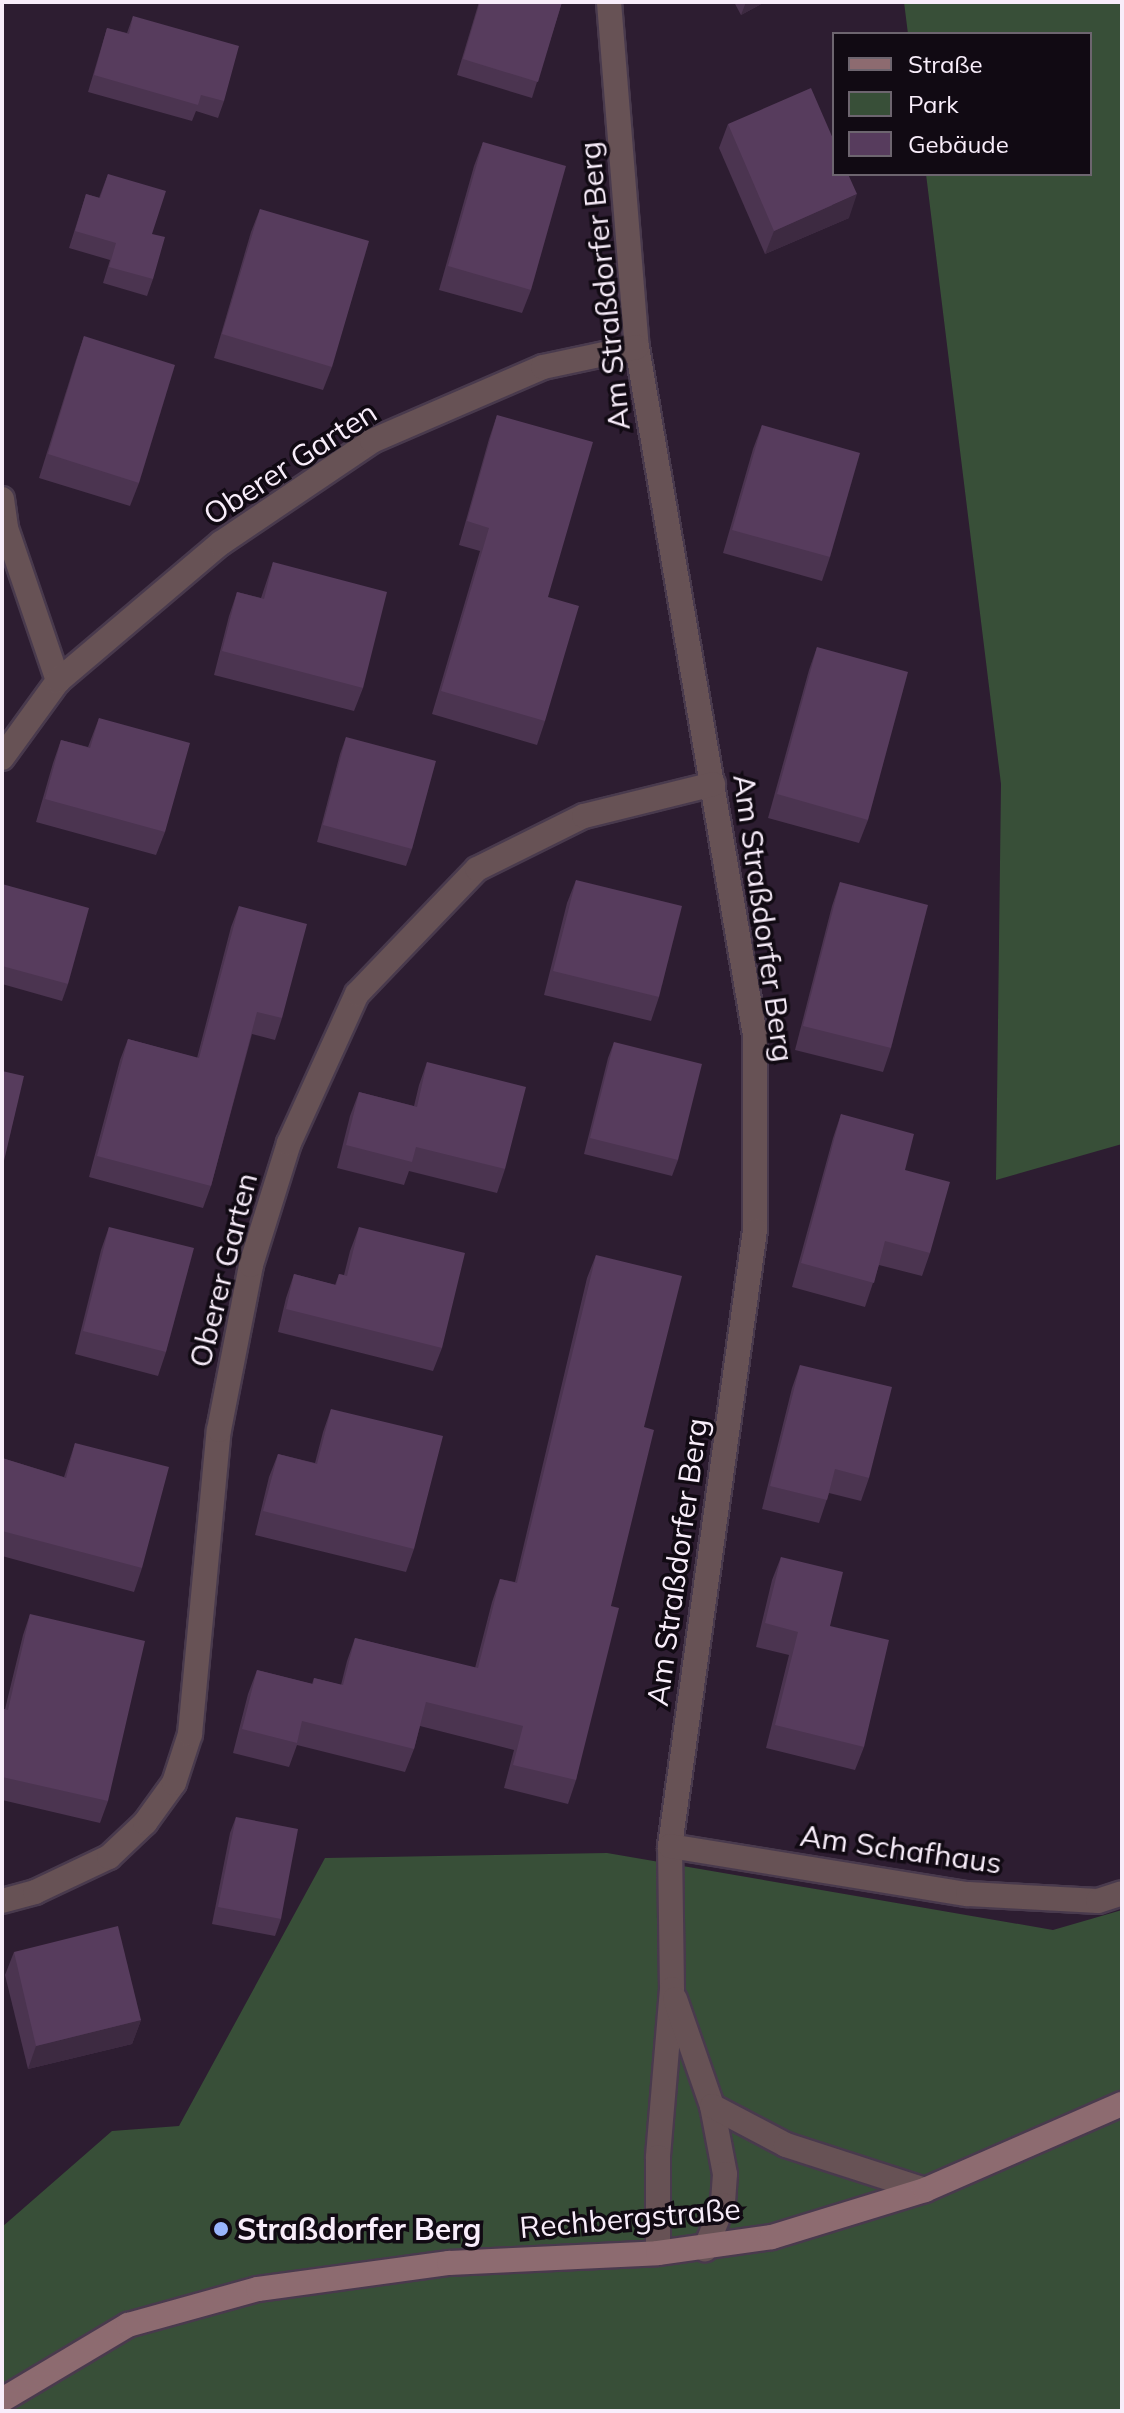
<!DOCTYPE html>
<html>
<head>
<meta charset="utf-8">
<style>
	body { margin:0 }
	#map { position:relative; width:1124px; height:2413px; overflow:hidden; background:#2d1d31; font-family:Mulish,sans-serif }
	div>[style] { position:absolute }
	.green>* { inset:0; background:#384f38 }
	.roads { filter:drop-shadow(2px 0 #493a4d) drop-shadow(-2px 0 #493a4d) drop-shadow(0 2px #493a4d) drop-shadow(0 -2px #493a4d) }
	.street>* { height:24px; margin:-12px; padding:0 12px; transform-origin:12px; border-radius:12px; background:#675255 }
	.secondary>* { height:24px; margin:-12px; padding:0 12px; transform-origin:12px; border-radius:12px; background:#8d6b70 }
	.wall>* { inset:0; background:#4b3450 }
	.shaded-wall>* { inset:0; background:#3d2a41 }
	.building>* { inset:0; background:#573c5d }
	.dots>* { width:22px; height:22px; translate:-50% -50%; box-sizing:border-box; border:4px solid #110a13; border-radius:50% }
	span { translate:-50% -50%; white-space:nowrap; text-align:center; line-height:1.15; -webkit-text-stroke:7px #110a13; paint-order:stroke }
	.street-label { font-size:30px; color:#f8edfa }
	.poi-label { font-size:30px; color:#f8edfa; font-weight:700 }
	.left { translate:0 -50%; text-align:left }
	.frame { position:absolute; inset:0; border:4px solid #f8edfa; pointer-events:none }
	.legend { position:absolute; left:832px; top:32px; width:260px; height:144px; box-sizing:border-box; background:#110a13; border:2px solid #6d656f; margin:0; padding:10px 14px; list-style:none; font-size:24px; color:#f8edfa }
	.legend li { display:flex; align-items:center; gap:16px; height:40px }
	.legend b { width:40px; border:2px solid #6d656f }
</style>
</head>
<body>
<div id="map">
	<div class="green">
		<i style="clip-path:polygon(904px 2px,1122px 2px,1122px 1144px,996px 1180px,1001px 784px,926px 174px,1090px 174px,1090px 34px,908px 34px)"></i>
		<i style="clip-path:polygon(607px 1853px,1053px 1930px,1122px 1910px,1122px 2411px,2px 2411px,2px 2227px,112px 2131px,179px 2126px,325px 1858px)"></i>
	</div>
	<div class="roads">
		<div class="street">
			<i style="left:609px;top:2px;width:346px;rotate:85.4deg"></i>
			<i style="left:637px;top:347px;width:698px;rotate:80.27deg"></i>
			<i style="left:755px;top:1035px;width:195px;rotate:90deg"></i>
			<i style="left:755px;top:1230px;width:622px;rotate:97.86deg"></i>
			<i style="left:670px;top:1846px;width:143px;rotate:89.2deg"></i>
			<i style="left:672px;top:1989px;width:169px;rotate:94.8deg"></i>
			<i style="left:658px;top:2157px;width:96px;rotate:90deg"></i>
			<i style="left:2px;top:499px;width:29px;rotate:82deg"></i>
			<i style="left:6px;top:528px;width:162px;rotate:71.2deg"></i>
			<i style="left:2px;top:758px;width:95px;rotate:-54deg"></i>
			<i style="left:58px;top:681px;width:214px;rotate:-40.3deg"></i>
			<i style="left:221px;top:543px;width:182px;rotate:-34deg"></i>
			<i style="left:372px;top:441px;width:186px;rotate:-23.4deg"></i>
			<i style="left:543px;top:367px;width:96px;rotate:-12deg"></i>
			<i style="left:670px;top:1846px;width:302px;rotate:9.2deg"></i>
			<i style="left:968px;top:1894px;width:130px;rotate:3.1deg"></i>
			<i style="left:1098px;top:1901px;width:25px;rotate:-18deg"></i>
			<i style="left:2px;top:1901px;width:34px;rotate:-15deg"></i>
			<i style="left:35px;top:1892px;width:82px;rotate:-25.3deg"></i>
			<i style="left:109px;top:1857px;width:50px;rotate:-43.4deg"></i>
			<i style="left:145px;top:1823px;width:49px;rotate:-54.1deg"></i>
			<i style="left:174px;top:1783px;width:52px;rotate:-71.9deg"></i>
			<i style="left:190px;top:1734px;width:305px;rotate:-84.6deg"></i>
			<i style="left:219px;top:1430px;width:168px;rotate:-79deg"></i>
			<i style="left:251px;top:1265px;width:128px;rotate:-72.7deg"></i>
			<i style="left:289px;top:1143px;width:164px;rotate:-65.5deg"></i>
			<i style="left:357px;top:994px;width:173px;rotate:-46.2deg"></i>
			<i style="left:477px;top:869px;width:119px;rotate:-26.4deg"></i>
			<i style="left:584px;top:816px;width:133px;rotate:-13.9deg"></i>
			<i style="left:675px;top:1999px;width:113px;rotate:70.9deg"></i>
			<i style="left:712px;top:2106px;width:69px;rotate:79.2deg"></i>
			<i style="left:725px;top:2174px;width:31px;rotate:94deg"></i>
			<i style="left:723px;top:2205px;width:48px;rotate:112.2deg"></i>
			<i style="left:712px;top:2106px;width:84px;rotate:27.8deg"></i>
			<i style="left:786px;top:2145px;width:146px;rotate:17.9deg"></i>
		</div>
		<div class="secondary">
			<i style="left:2px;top:2400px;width:147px;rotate:-30.8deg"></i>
			<i style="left:128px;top:2325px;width:135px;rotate:-15.5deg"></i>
			<i style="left:258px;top:2289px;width:193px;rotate:-7.8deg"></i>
			<i style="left:449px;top:2263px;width:209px;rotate:-2.7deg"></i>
			<i style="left:658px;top:2253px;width:115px;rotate:-8deg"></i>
			<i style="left:772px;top:2237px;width:160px;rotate:-17.1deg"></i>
			<i style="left:925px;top:2190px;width:215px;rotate:-23.6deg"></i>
		</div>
	</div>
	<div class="wall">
		<i style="clip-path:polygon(479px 2px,562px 2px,532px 98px,457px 75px)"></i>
		<i style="clip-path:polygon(734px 2px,765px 2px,741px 15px)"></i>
		<i style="clip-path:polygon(133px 16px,224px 101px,218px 118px,196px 111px,192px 121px,88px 92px,107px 28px,127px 33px)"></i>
		<i style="clip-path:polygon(728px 124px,849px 218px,765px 254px,719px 148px)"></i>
		<i style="clip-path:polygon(483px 142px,531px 290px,522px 313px,439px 290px,474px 166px)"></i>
		<i style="clip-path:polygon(108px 174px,152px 234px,153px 279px,147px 296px,103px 283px,110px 260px,69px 248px,86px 194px,99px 198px)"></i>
		<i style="clip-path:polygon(260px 209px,332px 367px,323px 390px,214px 358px,251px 232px)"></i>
		<i style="clip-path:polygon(84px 336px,139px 483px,130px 506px,39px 478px,76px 360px)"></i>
		<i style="clip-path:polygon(497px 415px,548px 597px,545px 721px,537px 745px,432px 714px,480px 551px,459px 545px,489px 439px)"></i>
		<i style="clip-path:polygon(762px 425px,830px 557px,822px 581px,723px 553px,753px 449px)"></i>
		<i style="clip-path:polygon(273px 562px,363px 688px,354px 711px,214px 675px,229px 616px,237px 592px,261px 598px)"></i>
		<i style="clip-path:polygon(817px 647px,868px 820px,859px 843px,768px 818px,809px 670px)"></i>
		<i style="clip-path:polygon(99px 718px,165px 832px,156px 855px,36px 822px,53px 763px,61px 740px,88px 747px)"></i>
		<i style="clip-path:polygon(346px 737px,412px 849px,406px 866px,317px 842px,340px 754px)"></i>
		<i style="clip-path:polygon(576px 880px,659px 997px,651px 1021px,544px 995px,567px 903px)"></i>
		<i style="clip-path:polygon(840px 882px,891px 1048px,883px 1072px,795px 1050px,832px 906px)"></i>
		<i style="clip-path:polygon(2px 884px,68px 984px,62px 1001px,2px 984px)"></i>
		<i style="clip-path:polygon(239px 906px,282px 1018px,275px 1040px,252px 1034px,211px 1186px,203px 1208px,89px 1177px,120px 1060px,128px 1039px,197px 1058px,231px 927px)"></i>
		<i style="clip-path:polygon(614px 1042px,678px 1160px,672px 1176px,584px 1154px,608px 1058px)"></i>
		<i style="clip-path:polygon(427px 1062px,505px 1169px,497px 1193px,409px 1171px,404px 1185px,337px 1168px,350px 1116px,359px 1092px,414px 1106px,419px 1085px)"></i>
		<i style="clip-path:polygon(841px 1114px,905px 1170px,930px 1253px,922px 1276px,879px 1265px,865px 1307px,792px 1287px,833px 1138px)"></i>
		<i style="clip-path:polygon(109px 1227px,166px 1352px,158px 1376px,75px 1354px,101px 1250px)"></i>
		<i style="clip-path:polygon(359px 1227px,442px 1348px,433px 1371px,278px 1332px,286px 1298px,294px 1274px,335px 1285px,339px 1274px,344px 1275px,350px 1251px)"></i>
		<i style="clip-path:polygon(596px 1255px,644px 1427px,576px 1780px,568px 1804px,504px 1788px,514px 1750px,420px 1726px,414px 1749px,405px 1772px,297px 1745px,289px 1767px,233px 1753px,248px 1694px,257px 1670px,312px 1684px,314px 1678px,341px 1685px,347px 1661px,355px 1638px,475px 1668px,492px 1602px,500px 1579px,515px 1582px,587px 1278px)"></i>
		<i style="clip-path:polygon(800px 1365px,869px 1478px,861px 1501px,829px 1493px,819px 1523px,762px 1509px,792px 1388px)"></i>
		<i style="clip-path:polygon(331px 1409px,414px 1549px,406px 1572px,255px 1535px,269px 1477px,278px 1454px,315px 1463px,323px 1432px)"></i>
		<i style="clip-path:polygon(75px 1443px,142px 1568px,134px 1592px,2px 1556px,2px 1458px,64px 1477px)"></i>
		<i style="clip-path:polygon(781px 1557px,830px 1626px,864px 1747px,855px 1770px,766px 1748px,789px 1655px,756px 1647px,772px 1580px)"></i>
		<i style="clip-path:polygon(30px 1614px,108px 1801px,100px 1823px,2px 1800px,2px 1709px,5px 1709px,23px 1635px)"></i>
		<i style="clip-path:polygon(236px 1817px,281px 1919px,275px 1936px,212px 1924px,230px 1833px)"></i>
		<i style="clip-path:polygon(14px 1952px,141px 2020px,132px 2044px,28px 2069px,5px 1975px)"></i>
	</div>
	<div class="shaded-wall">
		<i style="clip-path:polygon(746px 2px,765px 2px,741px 15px)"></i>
		<i style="clip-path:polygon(857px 194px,849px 218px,765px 254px,774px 231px)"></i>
		<i style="clip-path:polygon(141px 2020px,132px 2044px,28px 2069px,36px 2046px)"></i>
	</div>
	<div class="building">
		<i style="clip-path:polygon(480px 2px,562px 2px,538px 82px,463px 59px)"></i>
		<i style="clip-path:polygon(133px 16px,239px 46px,224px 101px,201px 95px,198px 105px,94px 75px,107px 28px,129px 34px)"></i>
		<i style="clip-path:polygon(811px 88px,834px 141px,834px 174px,848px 174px,857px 194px,774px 231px,728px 124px)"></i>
		<i style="clip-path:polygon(483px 142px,566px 166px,531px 290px,448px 266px)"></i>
		<i style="clip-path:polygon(108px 174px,166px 191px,152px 234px,165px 237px,153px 279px,109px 267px,116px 243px,75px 231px,86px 194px,100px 198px)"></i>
		<i style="clip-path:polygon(260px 209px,369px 241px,332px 367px,222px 334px)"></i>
		<i style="clip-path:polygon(84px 336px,175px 365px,139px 483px,48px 454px)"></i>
		<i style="clip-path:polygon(497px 415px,593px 442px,548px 597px,579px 606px,545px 721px,441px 691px,489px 528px,467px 521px)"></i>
		<i style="clip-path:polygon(762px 425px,860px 453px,830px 557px,732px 530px)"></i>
		<i style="clip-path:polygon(273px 562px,387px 592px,363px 688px,222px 651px,237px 592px,264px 599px)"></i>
		<i style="clip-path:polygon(817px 647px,908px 672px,868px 820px,777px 794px)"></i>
		<i style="clip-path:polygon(99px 718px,190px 743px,165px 832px,45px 799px,61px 740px,90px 748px)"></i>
		<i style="clip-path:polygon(346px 737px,436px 761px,412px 849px,323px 825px)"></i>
		<i style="clip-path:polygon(576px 880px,682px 906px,659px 997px,553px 971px)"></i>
		<i style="clip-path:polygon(840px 882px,928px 905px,891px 1048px,803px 1026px)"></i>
		<i style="clip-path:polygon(2px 884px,89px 908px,68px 984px,2px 966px)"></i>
		<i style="clip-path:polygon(239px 906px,307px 924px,282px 1018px,257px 1012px,211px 1186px,97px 1156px,128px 1039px,199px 1058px)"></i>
		<i style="clip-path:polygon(614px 1042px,702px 1064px,678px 1160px,590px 1138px)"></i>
		<i style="clip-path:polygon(427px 1062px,526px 1087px,505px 1169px,416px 1147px,412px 1162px,346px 1145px,359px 1092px,417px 1107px)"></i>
		<i style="clip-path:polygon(2px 1071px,24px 1076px,3px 1165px,2px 1165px)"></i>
		<i style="clip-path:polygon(841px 1114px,914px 1134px,905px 1170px,950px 1182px,930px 1253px,885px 1241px,874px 1283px,801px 1263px)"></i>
		<i style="clip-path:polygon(109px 1227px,194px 1248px,166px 1352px,83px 1331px)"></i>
		<i style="clip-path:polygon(359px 1227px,465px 1253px,442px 1348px,286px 1309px,294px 1274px,336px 1285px,339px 1274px,347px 1276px)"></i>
		<i style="clip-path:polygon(596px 1255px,682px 1276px,644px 1427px,654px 1430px,611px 1606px,619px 1608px,576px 1780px,513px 1765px,523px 1726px,426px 1702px,414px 1749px,302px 1721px,297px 1743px,242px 1729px,257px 1670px,313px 1684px,314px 1678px,343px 1685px,355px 1638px,478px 1668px,500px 1579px,517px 1583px)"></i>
		<i style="clip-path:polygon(800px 1365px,892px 1387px,869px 1478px,835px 1469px,827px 1500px,770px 1486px)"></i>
		<i style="clip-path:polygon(331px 1409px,443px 1436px,414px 1549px,263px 1511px,278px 1454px,317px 1464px)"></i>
		<i style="clip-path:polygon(75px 1443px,169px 1467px,142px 1568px,2px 1531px,2px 1458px,66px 1478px)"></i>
		<i style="clip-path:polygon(781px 1557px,843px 1572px,830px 1626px,889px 1640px,864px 1747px,775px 1725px,798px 1632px,765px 1623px)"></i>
		<i style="clip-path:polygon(30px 1614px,145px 1641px,108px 1801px,2px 1777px,2px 1709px,8px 1710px)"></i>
		<i style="clip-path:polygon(236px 1817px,298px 1829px,281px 1919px,218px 1907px)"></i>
		<i style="clip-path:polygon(118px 1926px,141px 2020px,36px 2046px,14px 1952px)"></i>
	</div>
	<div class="dots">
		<i style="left:221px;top:2229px;background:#99b5fd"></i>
	</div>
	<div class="street-label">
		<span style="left:604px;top:286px;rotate:-96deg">Am Straßdorfer Berg</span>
		<span style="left:290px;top:463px;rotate:-33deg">Oberer Garten</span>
		<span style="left:764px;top:918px;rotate:82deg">Am Straßdorfer Berg</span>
		<span style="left:223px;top:1270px;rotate:-76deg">Oberer Garten</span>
		<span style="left:677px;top:1562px;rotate:-82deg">Am Straßdorfer Berg</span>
		<span style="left:901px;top:1849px;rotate:8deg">Am Schafhaus</span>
		<span style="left:630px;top:2218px;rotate:-5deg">Rechbergstraße</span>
	</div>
	<div class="poi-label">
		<span class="left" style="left:237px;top:2229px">Straßdorfer Berg</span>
	</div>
	<div class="frame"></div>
	<ul class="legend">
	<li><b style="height:10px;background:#8d6b70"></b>Straße</li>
	<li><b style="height:22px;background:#384f38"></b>Park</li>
	<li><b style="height:22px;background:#573c5d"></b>Gebäude</li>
	</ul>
</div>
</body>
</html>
